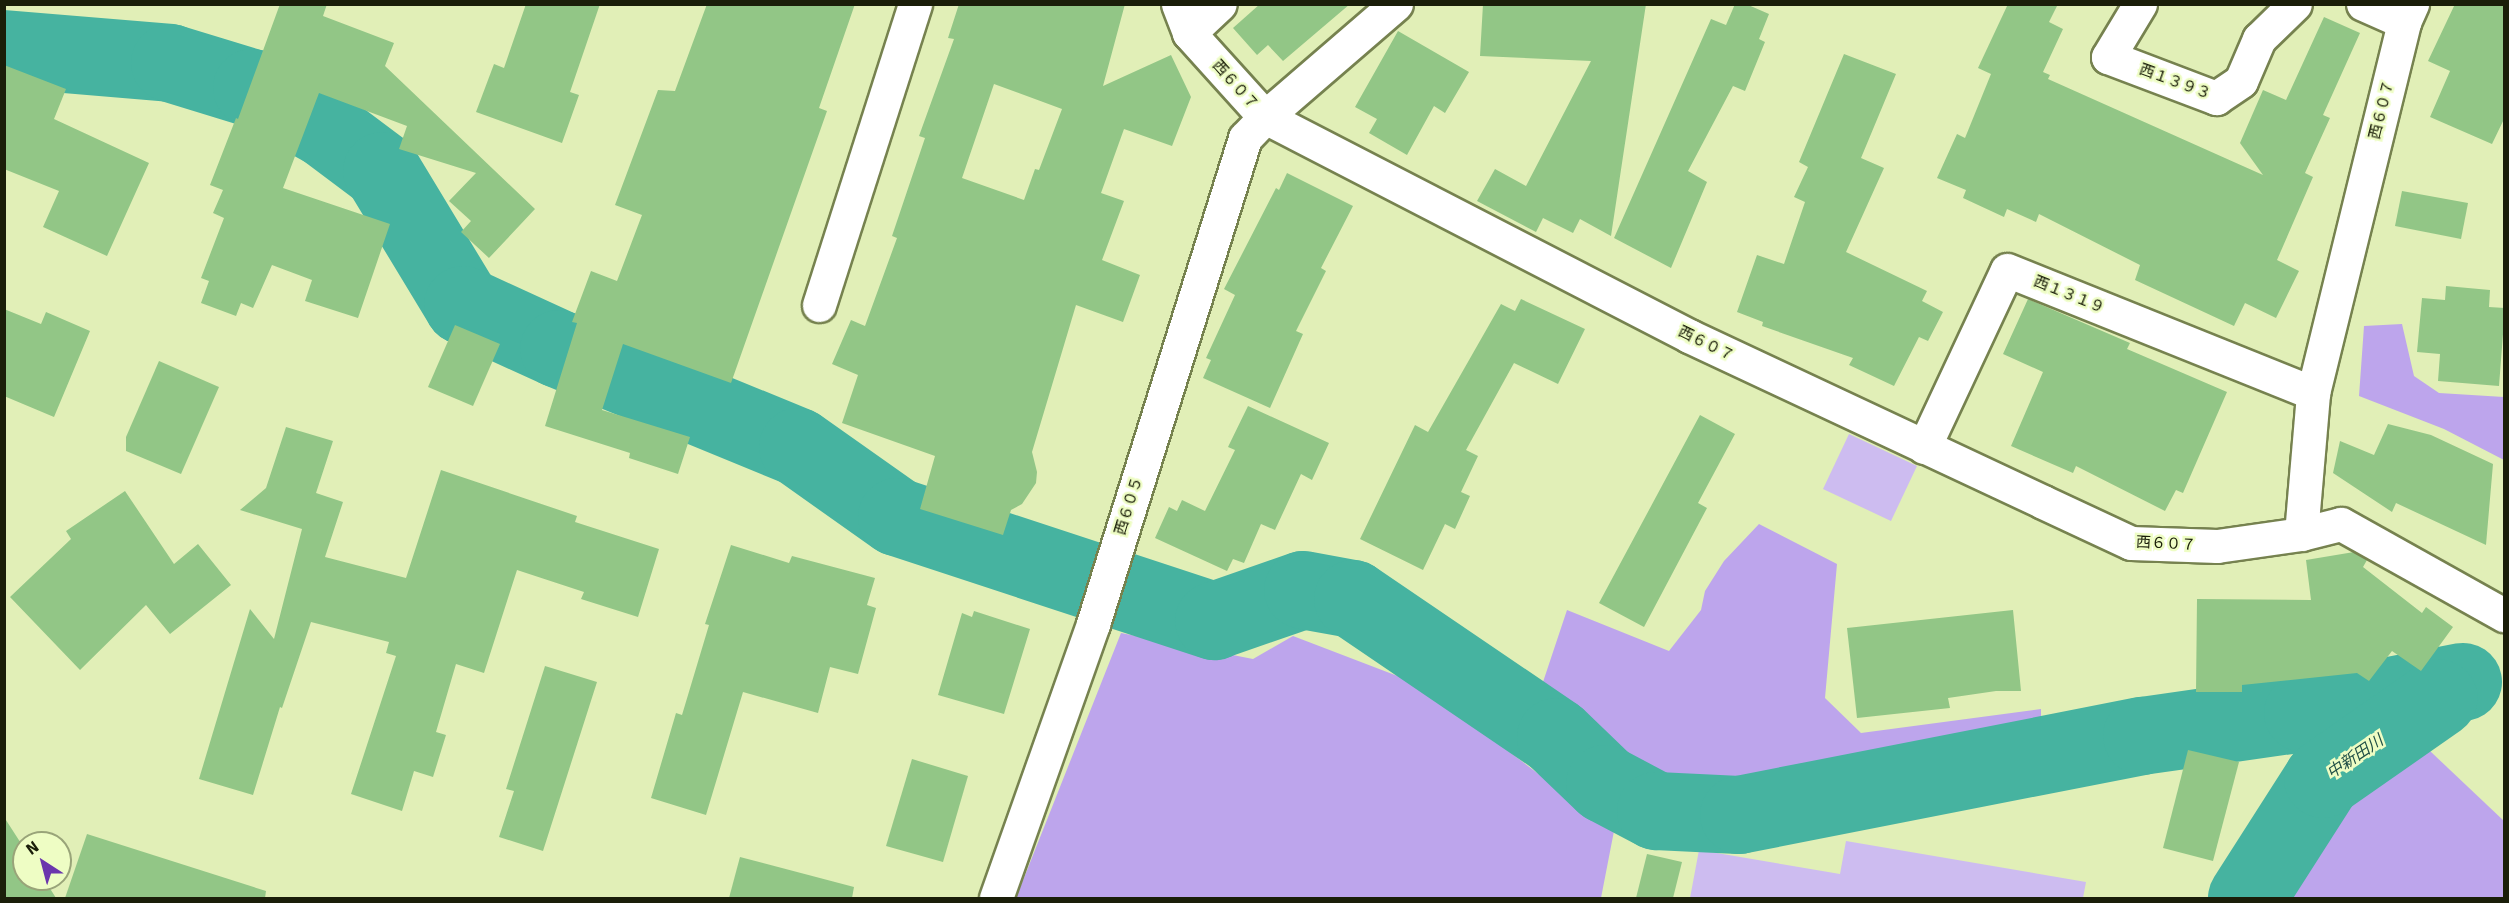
<!DOCTYPE html>
<html>
<head>
<meta charset="utf-8">
<style>
	body { margin:0 }
	#map { position:relative; width:2509px; height:903px; overflow:hidden; background:#e1efb7; font-family:Signika,"Noto Sans JP",sans-serif }
	div>[style] { position:absolute }
	.green>* { inset:0; background:#cdbcf0 }
	.forest>* { inset:0; background:#bda5ec }
	.river>* { height:78px; margin:-39px; padding:0 39px; transform-origin:39px; border-radius:39px; background:#46b3a0 }
	.building>* { inset:0; background:#92c686 }
	.roads { filter:drop-shadow(2px 0 #76824f) drop-shadow(-2px 0 #76824f) drop-shadow(0 2px #76824f) drop-shadow(0 -2px #76824f) }
	.minor>* { height:33px; margin:-16.5px; padding:0 16.5px; transform-origin:16.5px; border-radius:16.5px; background:#fff }
	span { translate:-50% -50%; white-space:nowrap; text-align:center; line-height:1.15; -webkit-text-stroke:5px #eefdc4; paint-order:stroke }
	.street-label { font-size:15px; color:#1a1e09 }
	.water-label { font-size:16px; color:#204f46; font-style:italic }
	.frame { position:absolute; inset:0; border:6px solid #1a1e09; pointer-events:none }
	.north { position:absolute; left:12px; top:831px; width:60px; height:60px; box-sizing:border-box; background:#eefdc4; border:2px solid #99a479; border-radius:50%; rotate:324deg; font-size:16px; font-weight:700; line-height:24px; text-align:center; color:#1a1e09 }
	.north::after { content:''; display:block; margin:auto; width:21px; height:27px; background:#6b36ad; clip-path:polygon(50% 0,100% 100%,50% 72%,0 100%) }
</style>
</head>
<body>
<div id="map">
	<div class="green">
		<i style="clip-path:polygon(1849px 434px,1917px 466px,1891px 521px,1823px 489px)"></i>
		<i style="clip-path:polygon(1846px 841px,2086px 882px,2083px 898px,1690px 898px,1699px 850px,1840px 874px)"></i>
	</div>
	<div class="forest">
		<i style="clip-path:polygon(2402px 324px,2414px 376px,2439px 393px,2504px 397px,2504px 460px,2444px 429px,2359px 396px,2364px 326px)"></i>
		<i style="clip-path:polygon(1759px 524px,1837px 564px,1825px 698px,1861px 733px,2041px 709px,2041px 738px,1765px 799px,1667px 798px,1535px 706px,1567px 610px,1669px 651px,1701px 610px,1705px 591px,1724px 561px)"></i>
		<i style="clip-path:polygon(1121px 633px,1253px 659px,1293px 636px,1421px 685px,1614px 831px,1601px 898px,1016px 898px)"></i>
		<i style="clip-path:polygon(2430px 751px,2504px 821px,2504px 898px,2221px 898px,2262px 823px)"></i>
	</div>
	<div class="river">
		<i style="left:4px;top:49px;width:167px;rotate:4.8deg"></i>
		<i style="left:170px;top:63px;width:86px;rotate:17deg"></i>
		<i style="left:252px;top:88px;width:85px;rotate:29deg"></i>
		<i style="left:326px;top:129px;width:70px;rotate:36.9deg"></i>
		<i style="left:382px;top:171px;width:157px;rotate:58.8deg"></i>
		<i style="left:463px;top:305px;width:106px;rotate:24.6deg"></i>
		<i style="left:559px;top:349px;width:258px;rotate:22.3deg"></i>
		<i style="left:798px;top:447px;width:121px;rotate:35.3deg"></i>
		<i style="left:897px;top:517px;width:334px;rotate:18.2deg"></i>
		<i style="left:1214px;top:621px;width:94px;rotate:-19.2deg"></i>
		<i style="left:1303px;top:590px;width:51px;rotate:10.2deg"></i>
		<i style="left:1353px;top:599px;width:245px;rotate:34.2deg"></i>
		<i style="left:1556px;top:737px;width:68px;rotate:43.8deg"></i>
		<i style="left:1605px;top:784px;width:58px;rotate:27.9deg"></i>
		<i style="left:1656px;top:811px;width:83px;rotate:2.8deg"></i>
		<i style="left:1739px;top:815px;width:411px;rotate:-11.1deg"></i>
		<i style="left:2142px;top:736px;width:163px;rotate:-8.1deg"></i>
		<i style="left:2303px;top:713px;width:163px;rotate:-11deg"></i>
		<i style="left:2247px;top:898px;width:141px;rotate:-57.4deg"></i>
		<i style="left:2323px;top:779px;width:141px;rotate:-34.9deg"></i>
	</div>
	<div class="building">
		<i style="clip-path:polygon(280px 4px,327px 4px,323px 16px,394px 43px,385px 66px,535px 209px,489px 258px,461px 232px,471px 221px,449px 201px,476px 173px,399px 149px,407px 126px,319px 93px,283px 188px,390px 224px,358px 318px,305px 301px,312px 280px,272px 265px,253px 308px,241px 303px,236px 316px,201px 303px,209px 281px,201px 278px,224px 218px,213px 213px,223px 190px,210px 185px,236px 118px,238px 119px)"></i>
		<i style="clip-path:polygon(526px 4px,600px 4px,570px 92px,579px 95px,562px 143px,476px 112px,494px 64px,504px 68px)"></i>
		<i style="clip-path:polygon(707px 4px,855px 4px,819px 108px,827px 111px,731px 383px,623px 344px,602px 410px,690px 437px,678px 474px,629px 458px,630px 453px,545px 426px,577px 323px,572px 322px,591px 271px,617px 281px,642px 215px,615px 205px,658px 90px,675px 91px)"></i>
		<i style="clip-path:polygon(evenodd,959px 4px,1125px 4px,1103px 86px,1171px 55px,1191px 97px,1172px 146px,1124px 129px,1101px 193px,1124px 201px,1102px 260px,1140px 275px,1123px 322px,1076px 305px,1032px 452px,1037px 472px,1036px 483px,1022px 504px,1011px 510px,1003px 535px,920px 509px,935px 456px,842px 423px,858px 375px,832px 364px,851px 320px,865px 326px,897px 238px,892px 236px,925px 138px,919px 136px,954px 39px,948px 38px,959px 4px,994px 84px,1062px 109px,1039px 170px,1035px 169px,1024px 200px,962px 178px,994px 84px)"></i>
		<i style="clip-path:polygon(1260px 4px,1350px 4px,1283px 61px,1268px 45px,1257px 55px,1233px 28px)"></i>
		<i style="clip-path:polygon(1483px 4px,1646px 4px,1611px 236px,1580px 219px,1573px 233px,1543px 218px,1536px 232px,1477px 201px,1495px 169px,1526px 186px,1591px 61px,1480px 56px)"></i>
		<i style="clip-path:polygon(1735px 4px,1746px 4px,1769px 14px,1759px 39px,1765px 42px,1745px 91px,1733px 86px,1688px 171px,1707px 182px,1671px 268px,1614px 238px,1711px 19px,1726px 25px)"></i>
		<i style="clip-path:polygon(2008px 4px,2058px 4px,2049px 22px,2063px 29px,2043px 72px,2050px 75px,2048px 79px,2263px 175px,2240px 143px,2263px 90px,2286px 100px,2324px 17px,2360px 33px,2323px 115px,2330px 118px,2305px 173px,2313px 177px,2277px 260px,2299px 271px,2276px 318px,2245px 303px,2234px 326px,2135px 280px,2140px 265px,2039px 214px,2036px 222px,2007px 209px,2004px 217px,1963px 198px,1966px 190px,1937px 178px,1957px 134px,1965px 138px,1991px 74px,1978px 68px)"></i>
		<i style="clip-path:polygon(2455px 4px,2505px 4px,2505px 117px,2492px 144px,2430px 117px,2450px 71px,2428px 61px)"></i>
		<i style="clip-path:polygon(1398px 31px,1469px 72px,1445px 113px,1434px 106px,1407px 155px,1369px 133px,1377px 119px,1355px 107px)"></i>
		<i style="clip-path:polygon(1844px 54px,1896px 74px,1861px 158px,1884px 168px,1846px 252px,1927px 291px,1922px 301px,1943px 312px,1928px 341px,1919px 337px,1894px 386px,1849px 365px,1853px 358px,1762px 326px,1763px 322px,1737px 312px,1757px 255px,1784px 264px,1805px 202px,1794px 197px,1808px 167px,1799px 162px)"></i>
		<i style="clip-path:polygon(4px 65px,66px 89px,54px 119px,149px 163px,107px 256px,43px 227px,59px 191px,4px 169px)"></i>
		<i style="clip-path:polygon(1287px 173px,1353px 206px,1321px 268px,1326px 271px,1296px 331px,1303px 334px,1270px 408px,1203px 378px,1211px 360px,1206px 358px,1235px 295px,1224px 289px,1276px 188px,1279px 190px)"></i>
		<i style="clip-path:polygon(2402px 191px,2468px 203px,2461px 239px,2395px 226px)"></i>
		<i style="clip-path:polygon(2446px 286px,2490px 290px,2489px 307px,2505px 308px,2499px 386px,2438px 381px,2440px 354px,2417px 352px,2422px 298px,2445px 300px)"></i>
		<i style="clip-path:polygon(1521px 299px,1585px 329px,1558px 384px,1514px 363px,1466px 450px,1478px 456px,1461px 492px,1470px 496px,1455px 529px,1445px 524px,1423px 570px,1360px 539px,1415px 425px,1428px 432px,1501px 304px,1515px 311px)"></i>
		<i style="clip-path:polygon(2028px 299px,2130px 343px,2127px 349px,2227px 392px,2183px 493px,2176px 490px,2165px 511px,2076px 466px,2073px 473px,2011px 446px,2043px 372px,2003px 354px)"></i>
		<i style="clip-path:polygon(4px 309px,41px 324px,46px 312px,90px 331px,54px 417px,4px 396px)"></i>
		<i style="clip-path:polygon(455px 325px,500px 344px,473px 406px,428px 387px)"></i>
		<i style="clip-path:polygon(159px 361px,219px 387px,181px 474px,126px 451px,126px 437px)"></i>
		<i style="clip-path:polygon(1248px 406px,1329px 443px,1312px 480px,1301px 474px,1275px 530px,1261px 524px,1244px 563px,1233px 559px,1227px 571px,1155px 538px,1169px 507px,1177px 511px,1182px 500px,1205px 511px,1235px 450px,1228px 447px)"></i>
		<i style="clip-path:polygon(1700px 415px,1735px 434px,1698px 503px,1707px 508px,1644px 627px,1599px 603px)"></i>
		<i style="clip-path:polygon(2388px 424px,2431px 435px,2493px 464px,2486px 545px,2396px 503px,2392px 512px,2333px 473px,2340px 441px,2374px 455px)"></i>
		<i style="clip-path:polygon(286px 427px,333px 441px,316px 493px,343px 502px,325px 557px,406px 578px,441px 470px,577px 516px,575px 522px,659px 549px,638px 617px,581px 599px,584px 592px,517px 570px,484px 673px,456px 664px,436px 732px,446px 735px,433px 777px,414px 771px,402px 811px,351px 794px,396px 656px,386px 653px,389px 642px,311px 622px,282px 708px,280px 707px,253px 795px,199px 779px,250px 609px,274px 639px,302px 529px,240px 510px,266px 488px)"></i>
		<i style="clip-path:polygon(125px 491px,174px 564px,198px 544px,231px 585px,170px 634px,146px 605px,80px 670px,10px 597px,71px 539px,66px 531px)"></i>
		<i style="clip-path:polygon(731px 545px,789px 563px,792px 556px,875px 578px,867px 605px,876px 608px,858px 674px,830px 667px,818px 713px,743px 692px,706px 815px,651px 798px,676px 713px,682px 715px,709px 625px,705px 624px)"></i>
		<i style="clip-path:polygon(2354px 552px,2367px 560px,2363px 567px,2422px 613px,2426px 607px,2453px 627px,2421px 671px,2392px 651px,2369px 681px,2357px 673px,2242px 685px,2242px 692px,2196px 692px,2197px 599px,2311px 600px,2306px 560px)"></i>
		<i style="clip-path:polygon(2013px 610px,2021px 691px,1996px 691px,1948px 698px,1950px 708px,1857px 718px,1847px 628px)"></i>
		<i style="clip-path:polygon(974px 611px,1030px 629px,1004px 714px,938px 695px,962px 613px,972px 617px)"></i>
		<i style="clip-path:polygon(545px 666px,597px 682px,543px 851px,499px 837px,514px 791px,506px 789px)"></i>
		<i style="clip-path:polygon(2188px 750px,2239px 762px,2213px 861px,2163px 848px)"></i>
		<i style="clip-path:polygon(912px 759px,968px 776px,943px 862px,886px 846px)"></i>
		<i style="clip-path:polygon(4px 817px,24px 848px,24px 879px,44px 879px,56px 898px,4px 898px)"></i>
		<i style="clip-path:polygon(87px 834px,266px 891px,265px 898px,65px 898px)"></i>
		<i style="clip-path:polygon(1647px 854px,1682px 862px,1673px 898px,1636px 898px)"></i>
		<i style="clip-path:polygon(740px 857px,854px 887px,852px 898px,729px 898px)"></i>
	</div>
	<div class="roads">
		<div class="minor">
			<i style="left:1178px;top:4px;width:31px;rotate:69deg"></i>
			<i style="left:1189px;top:33px;width:113px;rotate:47.9deg"></i>
			<i style="left:1265px;top:117px;width:477px;rotate:27.3deg"></i>
			<i style="left:1689px;top:336px;width:391px;rotate:25.1deg"></i>
			<i style="left:2043px;top:502px;width:97px;rotate:25deg"></i>
			<i style="left:2131px;top:543px;width:86px;rotate:2deg"></i>
			<i style="left:2217px;top:546px;width:85px;rotate:-8.1deg"></i>
			<i style="left:2301px;top:534px;width:41px;rotate:-14deg"></i>
			<i style="left:2341px;top:524px;width:187px;rotate:29.2deg"></i>
			<i style="left:2140px;top:4px;width:62px;rotate:121.1deg"></i>
			<i style="left:2108px;top:57px;width:116px;rotate:20.8deg"></i>
			<i style="left:2216px;top:98px;width:30px;rotate:-34deg"></i>
			<i style="left:2241px;top:81px;width:46px;rotate:-66.8deg"></i>
			<i style="left:2259px;top:39px;width:50px;rotate:-44.2deg"></i>
			<i style="left:2363px;top:4px;width:45px;rotate:23.7deg"></i>
			<i style="left:1189px;top:33px;width:42px;rotate:-43.1deg"></i>
			<i style="left:819px;top:305px;width:316px;rotate:-72.3deg"></i>
			<i style="left:1924px;top:447px;width:195px;rotate:-64.9deg"></i>
			<i style="left:2007px;top:270px;width:330px;rotate:21.9deg"></i>
			<i style="left:2301px;top:534px;width:142px;rotate:-85.1deg"></i>
			<i style="left:2313px;top:393px;width:382px;rotate:-76.2deg"></i>
			<i style="left:2404px;top:22px;width:20px;rotate:-66deg"></i>
			<i style="left:996px;top:898px;width:291px;rotate:-70.5deg"></i>
			<i style="left:1093px;top:624px;width:509px;rotate:-72.63deg"></i>
			<i style="left:1245px;top:138px;width:29px;rotate:-46deg"></i>
			<i style="left:1265px;top:117px;width:173px;rotate:-40.8deg"></i>
		</div>
	</div>
	<div class="street-label">
		<span style="left:2175px;top:82px;rotate:20deg">西１３９３</span>
		<span style="left:1235px;top:85px;rotate:48deg">西６０７</span>
		<span style="left:2382px;top:110px;rotate:-76deg">西６０７</span>
		<span style="left:2069px;top:295px;rotate:22deg">西１３１９</span>
		<span style="left:1706px;top:344px;rotate:26deg">西６０７</span>
		<span style="left:1129px;top:506px;rotate:-73deg">西６０５</span>
		<span style="left:2166px;top:544px;rotate:3deg">西６０７</span>
	</div>
	<div class="water-label">
		<span style="left:2355px;top:757px;rotate:-34deg">中新田川</span>
	</div>
	<div class="frame"></div>
	<div class="north">N</div>
</div>
</body>
</html>
